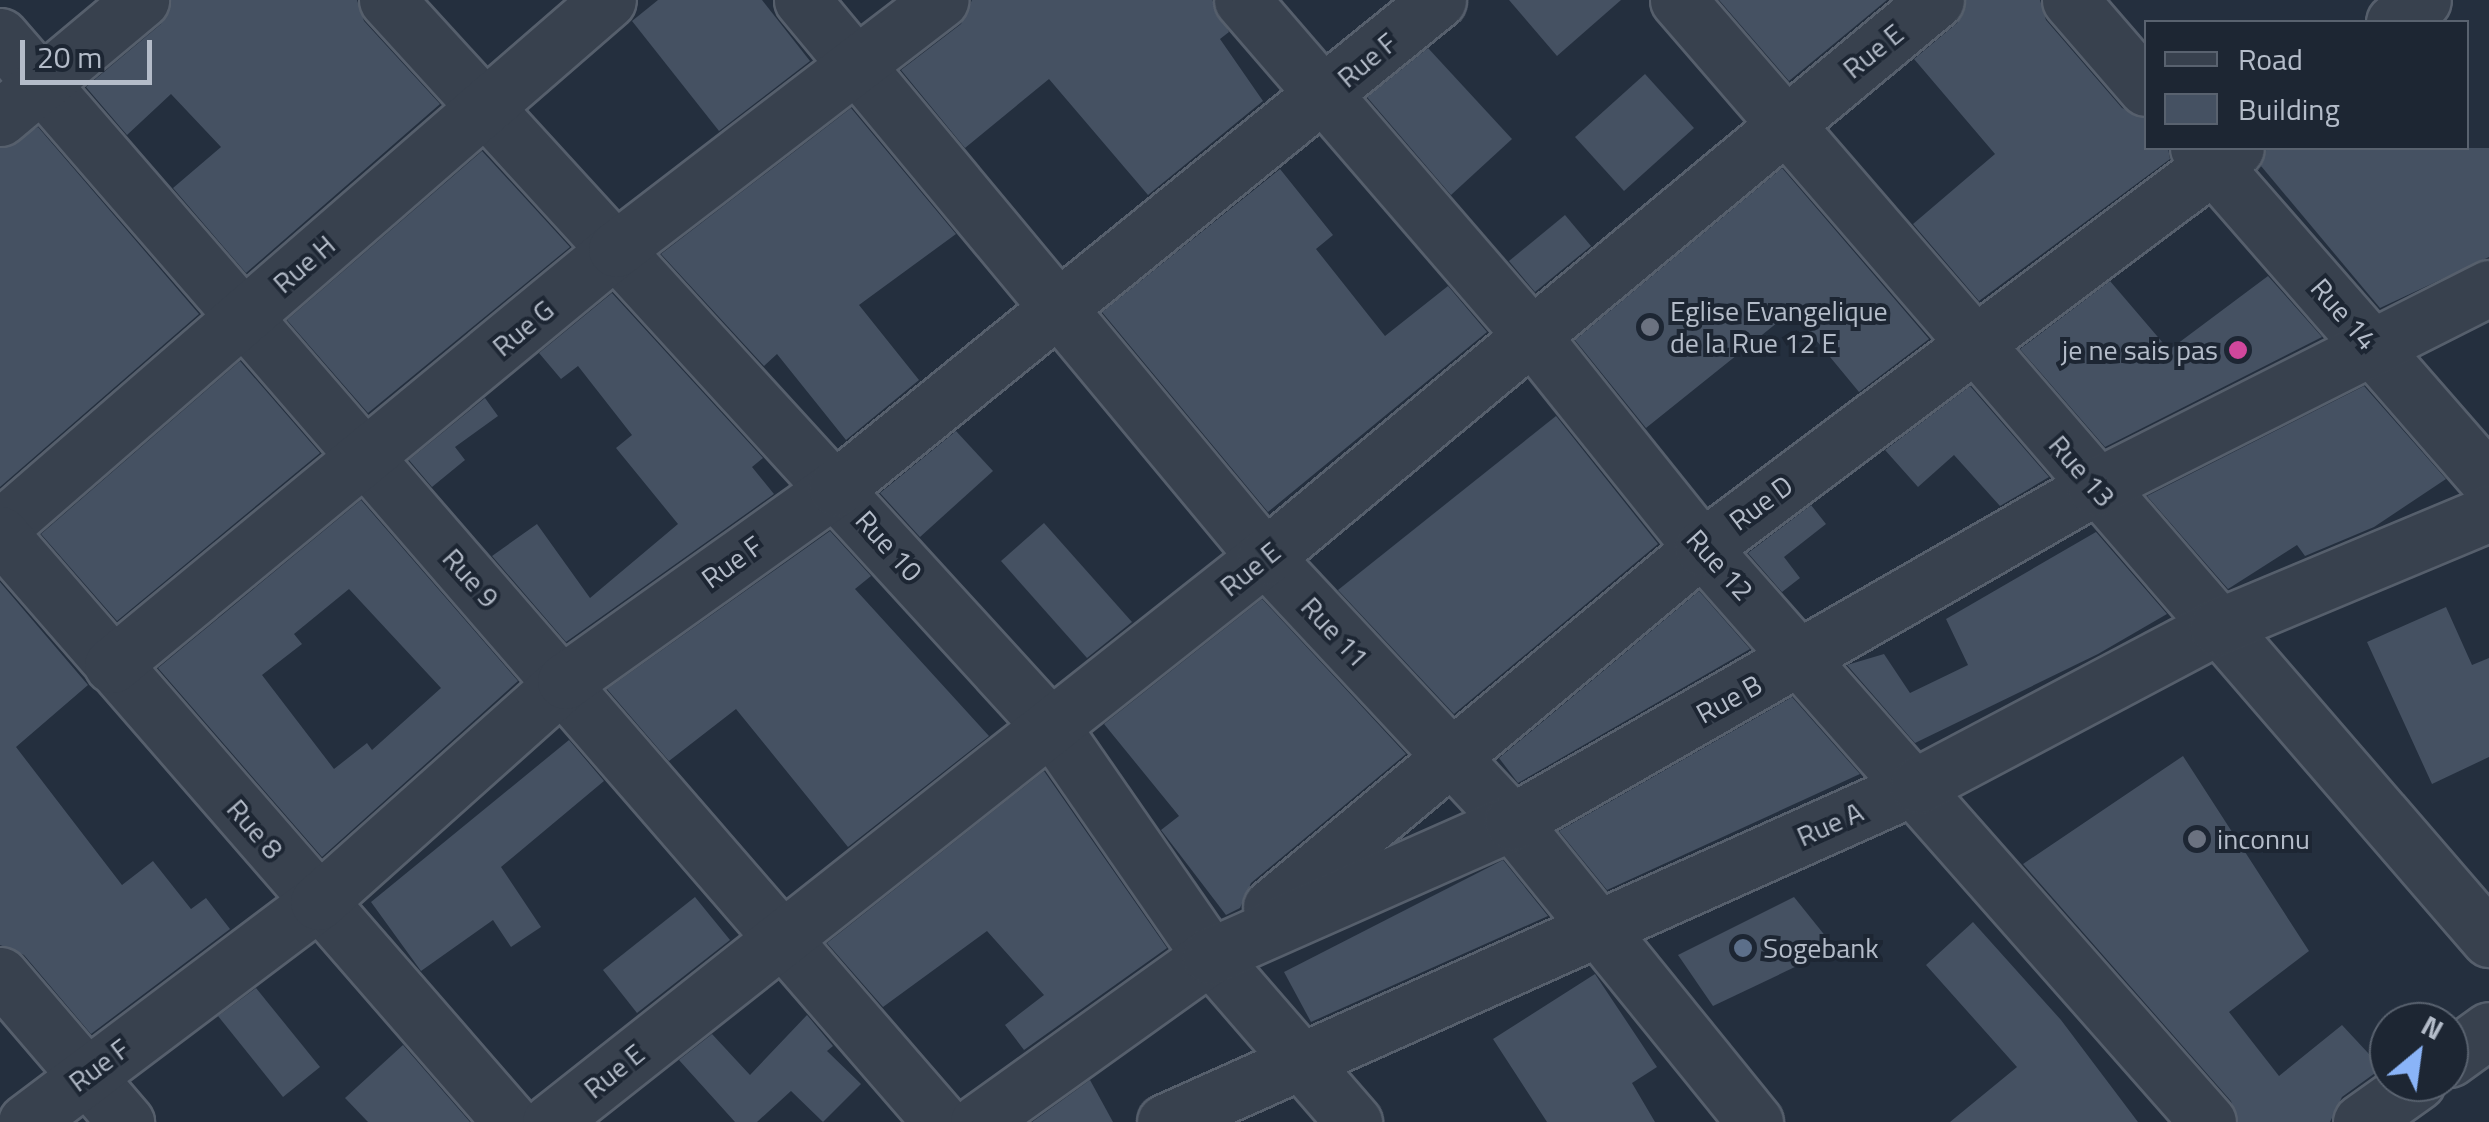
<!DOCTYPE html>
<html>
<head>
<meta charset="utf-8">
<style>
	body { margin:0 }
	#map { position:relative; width:2489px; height:1122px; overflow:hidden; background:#242f3e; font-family:"Titillium Web",sans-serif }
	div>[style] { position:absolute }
	.building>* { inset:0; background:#455162 }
	.roads { filter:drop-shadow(2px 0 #565f6c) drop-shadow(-2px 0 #565f6c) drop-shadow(0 2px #565f6c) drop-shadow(0 -2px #565f6c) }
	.minor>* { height:55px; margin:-27.5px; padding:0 27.5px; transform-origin:27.5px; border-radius:27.5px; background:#38414e }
	.dots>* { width:28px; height:28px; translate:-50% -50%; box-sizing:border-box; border:5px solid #1d2633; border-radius:50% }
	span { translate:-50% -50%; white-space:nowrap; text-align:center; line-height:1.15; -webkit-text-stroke:8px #1d2633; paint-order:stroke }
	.street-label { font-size:28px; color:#b4bcc9 }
	.poi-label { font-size:28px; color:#b4bcc9 }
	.left { translate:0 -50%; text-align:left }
	.right { translate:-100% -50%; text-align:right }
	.legend { position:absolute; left:2144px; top:20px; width:325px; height:130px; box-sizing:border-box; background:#1d2633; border:2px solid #59626f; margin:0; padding:12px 18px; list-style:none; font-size:30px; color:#b4bcc9 }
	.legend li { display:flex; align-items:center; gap:20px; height:50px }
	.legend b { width:50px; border:2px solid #59626f }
	.north { position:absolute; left:2369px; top:1002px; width:100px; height:100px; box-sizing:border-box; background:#1d2633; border:2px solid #59626f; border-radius:50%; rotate:29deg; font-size:28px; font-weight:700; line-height:40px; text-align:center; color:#b4bcc9 }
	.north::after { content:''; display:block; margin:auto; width:35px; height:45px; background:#8ab4f8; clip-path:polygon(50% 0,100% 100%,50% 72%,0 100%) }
	.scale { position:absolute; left:20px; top:40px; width:132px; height:45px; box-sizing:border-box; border:5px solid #b4bcc9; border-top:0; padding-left:12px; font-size:30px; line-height:35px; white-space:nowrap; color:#b4bcc9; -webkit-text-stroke:8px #1d2633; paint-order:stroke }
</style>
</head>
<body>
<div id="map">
	<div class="building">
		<i style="clip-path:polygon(171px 0,357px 0,364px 21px,440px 104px,246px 273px,173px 188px,221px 147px,171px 94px,127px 135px,86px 87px,161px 24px)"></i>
		<i style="clip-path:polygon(658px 0,762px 0,810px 61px,719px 131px,632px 21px)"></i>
		<i style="clip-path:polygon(972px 0,1212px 0,1229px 32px,1220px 39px,1263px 101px,1148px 195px,1049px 79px,965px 148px,901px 70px,961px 24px)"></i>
		<i style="clip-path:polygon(1509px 0,1621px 0,1557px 56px)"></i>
		<i style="clip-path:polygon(1719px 0,1887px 0,1789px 81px)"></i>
		<i style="clip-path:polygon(1966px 0,2040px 0,2046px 20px,2122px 108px,2146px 118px,2146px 148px,2168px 148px,2170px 159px,1979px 301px,1913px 224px,1995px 154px,1914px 59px,1957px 23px)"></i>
		<i style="clip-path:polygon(1428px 48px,1512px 139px,1451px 195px,1367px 97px)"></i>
		<i style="clip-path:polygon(1645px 74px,1694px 128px,1624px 191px,1575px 137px)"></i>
		<i style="clip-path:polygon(851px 108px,956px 234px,859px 305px,919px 380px,846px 440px,777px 354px,764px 366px,661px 254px)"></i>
		<i style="clip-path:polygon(38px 127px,199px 314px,0 487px,0 148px)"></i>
		<i style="clip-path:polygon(2267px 148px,2489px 148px,2489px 257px,2380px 308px,2261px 166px)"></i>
		<i style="clip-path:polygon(482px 151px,570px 247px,368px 413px,287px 320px)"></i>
		<i style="clip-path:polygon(1782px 168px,1929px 339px,1859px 392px,1792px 311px,1646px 428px,1575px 340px)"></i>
		<i style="clip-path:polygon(1280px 169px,1333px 235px,1316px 249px,1385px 336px,1448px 286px,1487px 332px,1268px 512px,1102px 312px)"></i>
		<i style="clip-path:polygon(1565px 215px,1591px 246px,1535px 292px,1509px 261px)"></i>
		<i style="clip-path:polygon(2268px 276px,2322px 337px,2105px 447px,2020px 349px,2110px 281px,2169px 350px)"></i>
		<i style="clip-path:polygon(612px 293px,763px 458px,752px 467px,774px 494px,566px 642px,492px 556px,537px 524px,590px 598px,678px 524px,616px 448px,632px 435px,578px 366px,561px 379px,539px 353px)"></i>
		<i style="clip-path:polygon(240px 361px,320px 453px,117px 621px,41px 534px)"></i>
		<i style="clip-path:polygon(1970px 386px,2049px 477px,2000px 506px,1954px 455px,1918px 487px,1885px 450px)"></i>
		<i style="clip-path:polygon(2364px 386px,2446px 479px,2374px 527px,2305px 556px,2297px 545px,2228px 589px,2147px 496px)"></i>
		<i style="clip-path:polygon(485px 398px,498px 416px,455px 447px,465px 460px,432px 487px,409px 460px)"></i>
		<i style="clip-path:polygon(1556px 416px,1658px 544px,1454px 714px,1338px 590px)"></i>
		<i style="clip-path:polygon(956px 431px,993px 471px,920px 537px,880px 493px)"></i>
		<i style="clip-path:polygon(evenodd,361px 500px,518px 681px,322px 857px,158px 668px,361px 500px,349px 589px,441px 688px,372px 750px,367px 743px,334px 769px,262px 675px,302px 644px,294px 634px,349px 589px)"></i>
		<i style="clip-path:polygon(1811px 505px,1826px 524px,1784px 557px,1800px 578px,1782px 592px,1748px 553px)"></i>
		<i style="clip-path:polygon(1044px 523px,1132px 622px,1087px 658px,1001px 561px)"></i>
		<i style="clip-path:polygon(830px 531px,871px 576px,855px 589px,989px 736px,848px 847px,736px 709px,669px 761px,607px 689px)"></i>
		<i style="clip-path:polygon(2096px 532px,2167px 614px,2098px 654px,1915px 743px,1847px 665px,1884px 654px,1910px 693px,1968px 665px,1946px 619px)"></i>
		<i style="clip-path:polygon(0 582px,88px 685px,16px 747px,122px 885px,153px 861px,191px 909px,206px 898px,230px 929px,91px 1034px,24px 955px,0 945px)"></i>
		<i style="clip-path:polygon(1699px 591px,1750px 649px,1518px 783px,1499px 758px)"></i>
		<i style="clip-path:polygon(1262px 599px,1406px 754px,1251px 883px,1240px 908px,1226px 915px,1161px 830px,1179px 816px,1104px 724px)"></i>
		<i style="clip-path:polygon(2446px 607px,2472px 665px,2489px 658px,2489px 757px,2432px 784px,2367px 642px)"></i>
		<i style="clip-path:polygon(1792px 697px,1860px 774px,1607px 890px,1559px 831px)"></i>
		<i style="clip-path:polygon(569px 740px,604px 781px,501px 867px,541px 927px,511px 947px,493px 920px,421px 971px,371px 902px)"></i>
		<i style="clip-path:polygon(2183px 756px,2309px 951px,2229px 1012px,2279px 1076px,2342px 1025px,2382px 1068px,2342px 1097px,2330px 1122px,2238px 1122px,2231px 1101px,2023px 864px)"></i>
		<i style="clip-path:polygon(1044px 771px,1167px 948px,1024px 1050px,1005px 1025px,1044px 995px,987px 931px,883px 1007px,827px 943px)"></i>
		<i style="clip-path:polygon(1503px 860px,1548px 916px,1311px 1022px,1284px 972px)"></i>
		<i style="clip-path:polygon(695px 897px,730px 940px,637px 1013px,603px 970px)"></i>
		<i style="clip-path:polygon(1794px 897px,1835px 948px,1713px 1006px,1678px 955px)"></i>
		<i style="clip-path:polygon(1973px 922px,2061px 1020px,2138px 1122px,1950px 1122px,2017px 1067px,1926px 965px)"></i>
		<i style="clip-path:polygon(1595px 974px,1657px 1067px,1632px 1083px,1655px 1122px,1547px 1122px,1493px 1039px)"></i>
		<i style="clip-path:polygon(256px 988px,320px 1067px,283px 1097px,218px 1016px)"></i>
		<i style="clip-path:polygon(807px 1015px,833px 1046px,827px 1051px,861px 1084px,823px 1122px,791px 1091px,757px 1122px,735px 1122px,679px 1060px,712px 1034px,750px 1075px)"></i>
		<i style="clip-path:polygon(403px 1045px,470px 1122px,368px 1122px,345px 1098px)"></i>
		<i style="clip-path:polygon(1090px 1080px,1113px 1122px,1032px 1122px)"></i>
	</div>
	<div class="roads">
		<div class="minor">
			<i style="left:387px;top:0;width:987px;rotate:47.59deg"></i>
			<i style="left:1053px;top:729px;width:276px;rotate:55.3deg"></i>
			<i style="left:1210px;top:956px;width:220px;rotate:49.1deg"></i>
			<i style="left:802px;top:0;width:724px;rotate:50.27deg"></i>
			<i style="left:1265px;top:557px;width:362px;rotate:47deg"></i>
			<i style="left:1512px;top:822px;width:386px;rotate:51deg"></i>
			<i style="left:1242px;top:0;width:444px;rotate:49.2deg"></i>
			<i style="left:1532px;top:336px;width:272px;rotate:51.3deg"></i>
			<i style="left:1702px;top:548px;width:765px;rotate:48.6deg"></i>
			<i style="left:1678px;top:0;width:1241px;rotate:49.18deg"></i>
			<i style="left:2070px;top:0;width:116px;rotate:49.2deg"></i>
			<i style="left:2394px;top:22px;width:36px;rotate:-37deg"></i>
			<i style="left:0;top:36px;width:1437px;rotate:49.09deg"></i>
			<i style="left:0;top:118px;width:184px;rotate:-39.9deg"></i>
			<i style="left:2198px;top:148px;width:442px;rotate:48.9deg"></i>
			<i style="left:0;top:528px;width:805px;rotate:-40.97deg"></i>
			<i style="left:0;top:534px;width:779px;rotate:49.01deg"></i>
			<i style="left:112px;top:665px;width:654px;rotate:-39.54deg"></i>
			<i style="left:616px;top:249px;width:409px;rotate:-37.5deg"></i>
			<i style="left:1271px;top:907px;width:561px;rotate:-39.79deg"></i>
			<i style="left:1702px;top:548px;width:667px;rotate:-36.84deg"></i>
			<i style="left:0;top:975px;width:194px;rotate:49.4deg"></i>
			<i style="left:2449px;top:1059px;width:49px;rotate:-35.9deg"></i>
			<i style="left:26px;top:1122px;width:366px;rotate:-37deg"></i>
			<i style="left:318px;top:902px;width:331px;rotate:-41.8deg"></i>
			<i style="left:565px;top:681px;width:333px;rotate:-35.5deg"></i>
			<i style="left:836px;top:488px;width:775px;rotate:-39.03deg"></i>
			<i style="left:550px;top:1122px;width:911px;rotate:-38.32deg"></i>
			<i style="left:1265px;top:557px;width:872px;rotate:-39.7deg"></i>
			<i style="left:978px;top:1122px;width:285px;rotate:-35.6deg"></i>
			<i style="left:1210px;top:956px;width:330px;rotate:-23.9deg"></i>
			<i style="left:1512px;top:822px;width:672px;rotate:-29.88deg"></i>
			<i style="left:2095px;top:487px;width:441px;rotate:-26.8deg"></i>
			<i style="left:1165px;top:1122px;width:825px;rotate:-24.11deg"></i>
			<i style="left:1918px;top:785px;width:338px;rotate:-27.9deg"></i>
			<i style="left:2217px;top:627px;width:295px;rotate:-22.7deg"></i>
			<i style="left:2361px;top:1122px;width:69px;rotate:-35.5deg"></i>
		</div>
	</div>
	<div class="dots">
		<i style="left:1650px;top:327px;background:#6b7280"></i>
		<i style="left:2238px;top:350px;background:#d1479c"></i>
		<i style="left:2197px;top:839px;background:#6b7280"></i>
		<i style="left:1743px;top:948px;background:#5c6f8a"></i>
	</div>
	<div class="street-label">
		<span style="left:1873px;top:51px;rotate:-39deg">Rue E</span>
		<span style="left:1367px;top:60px;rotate:-40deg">Rue F</span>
		<span style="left:304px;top:264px;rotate:-41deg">Rue H</span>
		<span style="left:2344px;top:314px;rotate:49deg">Rue 14</span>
		<span style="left:523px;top:328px;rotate:-40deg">Rue G</span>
		<span style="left:2082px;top:471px;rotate:49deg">Rue 13</span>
		<span style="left:1761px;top:503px;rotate:-37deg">Rue D</span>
		<span style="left:889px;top:546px;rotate:48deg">Rue 10</span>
		<span style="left:732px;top:562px;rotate:-36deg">Rue F</span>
		<span style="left:1720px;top:565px;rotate:48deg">Rue 12</span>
		<span style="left:1250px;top:569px;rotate:-39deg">Rue E</span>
		<span style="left:471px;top:578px;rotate:48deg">Rue 9</span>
		<span style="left:1335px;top:632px;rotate:47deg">Rue 11</span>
		<span style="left:1729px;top:699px;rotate:-29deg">Rue B</span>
		<span style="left:1830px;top:824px;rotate:-24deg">Rue A</span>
		<span style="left:255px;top:829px;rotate:49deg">Rue 8</span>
		<span style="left:99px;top:1065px;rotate:-37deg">Rue F</span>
		<span style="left:614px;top:1071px;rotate:-39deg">Rue E</span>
	</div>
	<div class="poi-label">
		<span class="left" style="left:1670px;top:327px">Eglise Evangelique<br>de la Rue 12 E</span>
		<span class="right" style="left:2218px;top:350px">je ne sais pas</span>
		<span class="left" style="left:2217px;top:839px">inconnu</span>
		<span class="left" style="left:1763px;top:948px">Sogebank</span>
	</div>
	<ul class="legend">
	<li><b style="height:12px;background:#38414e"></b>Road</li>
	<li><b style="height:28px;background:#455162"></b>Building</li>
	</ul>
	<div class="north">N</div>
	<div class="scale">20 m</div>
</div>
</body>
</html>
